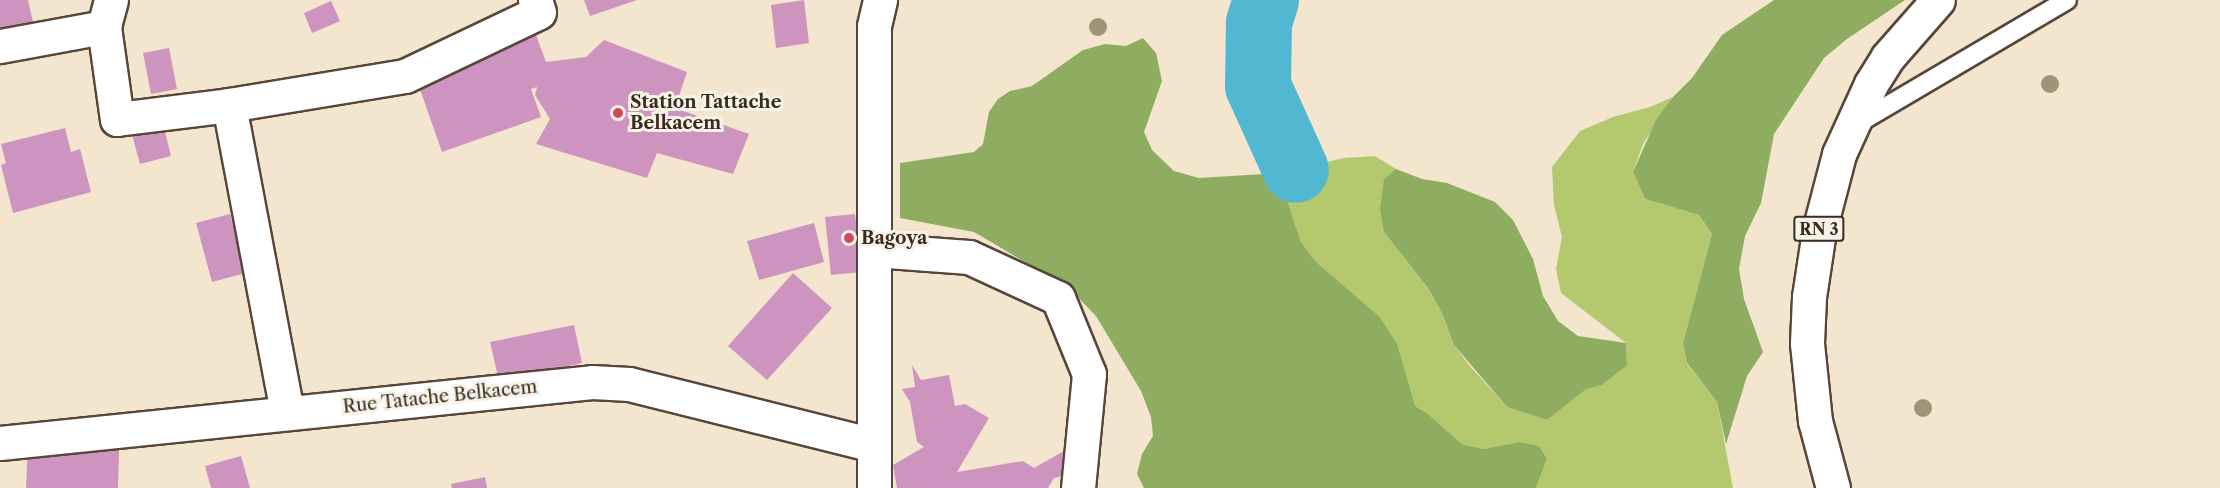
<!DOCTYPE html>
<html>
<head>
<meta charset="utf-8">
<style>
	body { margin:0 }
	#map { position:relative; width:2220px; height:488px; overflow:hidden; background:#f4e5cf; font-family:"Libre Caslon Text",serif }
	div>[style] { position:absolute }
	.green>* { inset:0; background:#b4c96d }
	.forest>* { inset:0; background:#8fad60 }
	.river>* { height:66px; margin:-33px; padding:0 33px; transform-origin:33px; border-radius:33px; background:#52b7d1 }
	.building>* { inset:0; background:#cd94bf }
	.roads { filter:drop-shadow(2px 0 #574639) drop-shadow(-2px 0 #574639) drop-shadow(0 2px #574639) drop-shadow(0 -2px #574639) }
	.lane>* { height:18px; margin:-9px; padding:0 9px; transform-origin:9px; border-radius:9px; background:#fff }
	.street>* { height:33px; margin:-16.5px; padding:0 16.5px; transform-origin:16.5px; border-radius:16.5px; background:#fff }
	.secondary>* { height:33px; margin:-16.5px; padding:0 16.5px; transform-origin:16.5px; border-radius:16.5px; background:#fff }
	.primary>* { height:33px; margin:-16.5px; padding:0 16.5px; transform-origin:16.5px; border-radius:16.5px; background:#fff }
	.trees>* { width:18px; height:18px; margin:-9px; border-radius:50%; background:#9f9479 }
	.dots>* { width:16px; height:16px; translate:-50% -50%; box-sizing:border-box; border:3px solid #f7f3e8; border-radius:50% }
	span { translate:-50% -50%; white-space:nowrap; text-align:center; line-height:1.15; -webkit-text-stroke:6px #f7f3e8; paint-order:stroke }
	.shield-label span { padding:2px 4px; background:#f7f3e8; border:2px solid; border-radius:4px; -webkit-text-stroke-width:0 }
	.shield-label { font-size:16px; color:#3b2a1e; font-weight:700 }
	.poi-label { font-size:18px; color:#3b2a1e; font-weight:700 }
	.left { translate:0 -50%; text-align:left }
	.street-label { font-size:18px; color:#3b2a1e }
</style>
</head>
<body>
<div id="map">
	<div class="green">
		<i style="clip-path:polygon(1673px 97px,1643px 144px,1633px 172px,1645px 199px,1699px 215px,1712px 234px,1683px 343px,1687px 364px,1717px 402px,1733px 488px,1536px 488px,1547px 459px,1519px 442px,1483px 449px,1462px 444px,1427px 413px,1415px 406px,1379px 316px,1315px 261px,1301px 242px,1278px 173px,1344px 158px,1375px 156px,1396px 169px,1384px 180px,1384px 232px,1428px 288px,1442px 313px,1454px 345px,1469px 365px,1507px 407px,1547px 420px,1586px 388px,1602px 385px,1627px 364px,1626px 343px,1561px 293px,1556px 269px,1562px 237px,1554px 205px,1552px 167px,1580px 131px,1613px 117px,1650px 107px)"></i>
	</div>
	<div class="forest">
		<i style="clip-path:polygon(1774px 0,1905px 0,1847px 39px,1824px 58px,1774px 134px,1761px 203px,1745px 236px,1739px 269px,1744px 299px,1763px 352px,1747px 376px,1726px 444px,1717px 402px,1687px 363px,1683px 343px,1712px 234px,1699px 215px,1645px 199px,1633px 172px,1656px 120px,1673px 97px,1692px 78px,1722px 35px)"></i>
		<i style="clip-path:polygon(1143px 38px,1156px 53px,1162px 81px,1144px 132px,1152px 150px,1174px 171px,1199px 178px,1278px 173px,1301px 242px,1315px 261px,1379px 316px,1397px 344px,1415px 406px,1427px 413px,1462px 444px,1483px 449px,1519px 442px,1539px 446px,1547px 459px,1536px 488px,1144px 488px,1137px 474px,1142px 454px,1153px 436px,1151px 417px,1141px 391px,1096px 316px,1069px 288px,974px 232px,900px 218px,900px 163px,974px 152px,983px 144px,989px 112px,998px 99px,1010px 91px,1032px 86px,1083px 50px,1105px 44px,1126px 46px)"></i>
		<i style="clip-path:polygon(1396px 169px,1422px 179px,1447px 183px,1495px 202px,1513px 220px,1533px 259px,1543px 296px,1558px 321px,1578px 336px,1626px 343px,1627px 365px,1602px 385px,1586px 389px,1547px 420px,1507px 407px,1454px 345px,1442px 313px,1428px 288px,1384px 232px,1380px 209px,1384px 179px)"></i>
	</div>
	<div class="river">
		<i style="left:1266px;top:0;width:24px;rotate:107deg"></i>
		<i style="left:1259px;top:23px;width:63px;rotate:90.9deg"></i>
		<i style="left:1258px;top:86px;width:92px;rotate:65.7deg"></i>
	</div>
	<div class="building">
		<i style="clip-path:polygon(0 0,28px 0,35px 31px,0 39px)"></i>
		<i style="clip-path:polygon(584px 0,637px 0,590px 16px)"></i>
		<i style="clip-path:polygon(804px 0,809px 43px,776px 48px,771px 5px)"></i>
		<i style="clip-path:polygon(331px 1px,340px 21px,312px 33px,304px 13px)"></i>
		<i style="clip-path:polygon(536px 35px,546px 62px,586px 57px,604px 40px,687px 72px,675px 108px,749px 134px,733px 174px,657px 153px,647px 178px,536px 144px,550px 119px,535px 95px,537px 87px,531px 89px,541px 117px,442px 152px,416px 78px)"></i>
		<i style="clip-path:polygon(169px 48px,177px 89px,151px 94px,143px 53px)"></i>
		<i style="clip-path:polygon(161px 116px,171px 156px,140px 164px,129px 124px)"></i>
		<i style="clip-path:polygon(65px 128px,71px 152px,80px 149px,91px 192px,13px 213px,1px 165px,6px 163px,1px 144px)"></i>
		<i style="clip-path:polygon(230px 214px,246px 273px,212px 282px,196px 223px)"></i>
		<i style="clip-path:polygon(855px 214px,862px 272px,831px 275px,825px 217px)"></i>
		<i style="clip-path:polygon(814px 223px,824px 262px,759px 280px,747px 241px)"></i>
		<i style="clip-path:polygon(793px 273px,832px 308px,767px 380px,728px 346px)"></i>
		<i style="clip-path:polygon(574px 325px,582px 363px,499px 381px,490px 342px)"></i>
		<i style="clip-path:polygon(912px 365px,921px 380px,949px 375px,955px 406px,965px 404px,989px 418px,957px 472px,1023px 461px,1034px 468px,1064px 451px,1077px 458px,1078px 473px,1054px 478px,1048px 488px,897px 488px,893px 465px,924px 447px,917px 442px,910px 402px,902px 389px,915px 387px)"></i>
		<i style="clip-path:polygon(28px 446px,119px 450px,118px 488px,26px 488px)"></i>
		<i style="clip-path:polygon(241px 456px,250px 488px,211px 488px,205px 466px)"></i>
		<i style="clip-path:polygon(485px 477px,487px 488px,452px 488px,451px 484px)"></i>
	</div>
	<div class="roads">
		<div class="lane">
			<i style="left:1855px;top:125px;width:246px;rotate:-30.5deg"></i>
		</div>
		<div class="street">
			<i style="left:111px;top:0;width:28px;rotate:105deg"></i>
			<i style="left:104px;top:27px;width:93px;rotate:82deg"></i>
			<i style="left:117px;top:119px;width:113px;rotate:-7.1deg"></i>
			<i style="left:229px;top:105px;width:178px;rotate:-9.4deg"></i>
			<i style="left:405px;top:76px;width:148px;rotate:-25.5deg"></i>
			<i style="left:539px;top:12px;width:13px;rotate:-108deg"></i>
			<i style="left:0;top:46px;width:106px;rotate:-10.4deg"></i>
			<i style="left:229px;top:105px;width:313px;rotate:79.3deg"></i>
			<i style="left:0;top:443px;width:595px;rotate:-5.88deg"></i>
			<i style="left:592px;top:382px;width:37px;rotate:3deg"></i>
			<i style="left:629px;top:384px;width:252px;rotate:14deg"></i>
		</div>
		<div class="secondary">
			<i style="left:874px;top:250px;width:95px;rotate:4.2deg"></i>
			<i style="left:969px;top:257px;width:98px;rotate:24.7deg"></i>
			<i style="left:1058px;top:298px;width:82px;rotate:67.8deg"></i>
			<i style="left:1089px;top:374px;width:115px;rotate:95.5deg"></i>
			<i style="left:874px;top:488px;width:462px;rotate:-90deg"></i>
			<i style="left:874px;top:26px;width:27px;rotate:-77deg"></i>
		</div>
		<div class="primary">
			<i style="left:1833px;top:488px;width:69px;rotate:-105deg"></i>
			<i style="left:1815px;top:421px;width:78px;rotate:-95.9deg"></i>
			<i style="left:1807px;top:343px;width:46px;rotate:-87.5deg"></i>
			<i style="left:1809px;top:297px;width:67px;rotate:-81.4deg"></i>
			<i style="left:1819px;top:231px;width:80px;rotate:-75.4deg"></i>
			<i style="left:1839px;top:154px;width:77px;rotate:-65.4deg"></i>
			<i style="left:1871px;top:84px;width:31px;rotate:-58deg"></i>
			<i style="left:1887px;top:58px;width:77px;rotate:-48.7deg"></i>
		</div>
	</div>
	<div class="trees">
		<i style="left:1098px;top:27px"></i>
		<i style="left:2050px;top:84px"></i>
		<i style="left:1923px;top:408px"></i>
	</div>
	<div class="dots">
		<i style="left:618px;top:113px;background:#d1495b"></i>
		<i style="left:849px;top:238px;background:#d1495b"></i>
	</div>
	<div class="shield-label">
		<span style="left:1819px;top:229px">RN 3</span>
	</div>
	<div class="poi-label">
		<span class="left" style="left:630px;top:113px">Station Tattache<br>Belkacem</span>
		<span class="left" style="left:861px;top:238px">Bagoya</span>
	</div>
	<div class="street-label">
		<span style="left:440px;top:397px;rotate:-6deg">Rue Tatache Belkacem</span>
	</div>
</div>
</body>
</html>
